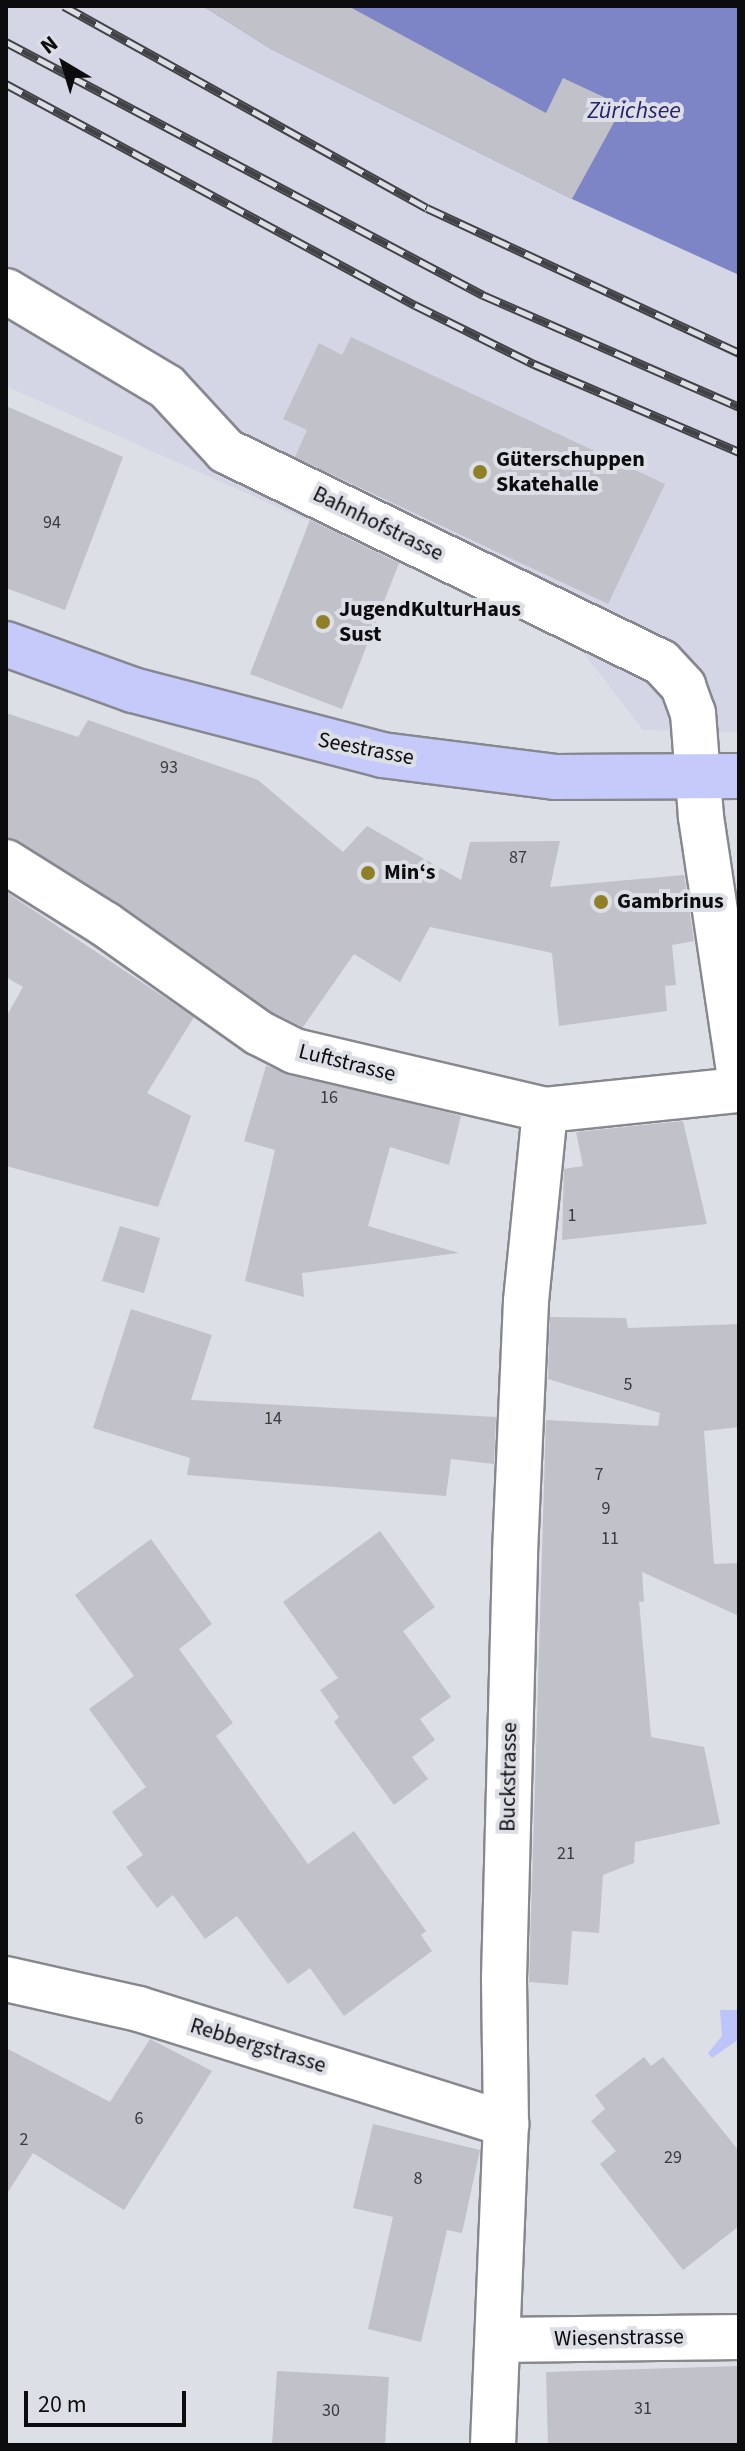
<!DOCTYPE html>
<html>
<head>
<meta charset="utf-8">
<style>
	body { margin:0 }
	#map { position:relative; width:745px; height:2451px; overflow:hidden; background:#dddfe6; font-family:"Source Sans 3",sans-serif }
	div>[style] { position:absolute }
	.built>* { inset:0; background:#d4d6e5 }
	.green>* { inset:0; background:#bcc4fa }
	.water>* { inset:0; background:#7e85c7 }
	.building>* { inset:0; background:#c0c1c9 }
	.roads { filter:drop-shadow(2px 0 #87888f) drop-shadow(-2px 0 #87888f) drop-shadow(0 2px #87888f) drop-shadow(0 -2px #87888f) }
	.minor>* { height:44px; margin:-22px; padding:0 22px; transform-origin:22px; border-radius:22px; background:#fff }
	.primary>* { height:44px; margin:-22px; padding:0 22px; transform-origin:22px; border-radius:22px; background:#c5cafa }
	.rail>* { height:9px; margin-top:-4.5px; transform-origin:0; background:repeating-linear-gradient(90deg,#dddfe6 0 18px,#414246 0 36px); box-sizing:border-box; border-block:2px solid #414246 }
	.dots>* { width:22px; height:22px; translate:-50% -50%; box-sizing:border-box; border:4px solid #dddfe6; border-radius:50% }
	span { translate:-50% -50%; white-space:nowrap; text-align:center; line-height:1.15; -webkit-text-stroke:8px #dddfe6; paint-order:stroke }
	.number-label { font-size:18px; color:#39393e }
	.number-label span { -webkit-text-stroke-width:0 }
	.poi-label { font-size:22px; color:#0c0c0f; font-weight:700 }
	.left { translate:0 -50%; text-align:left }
	.street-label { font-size:22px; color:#0c0c0f }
	.water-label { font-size:24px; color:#27226f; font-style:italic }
	.frame { position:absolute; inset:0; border:8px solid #0c0c0f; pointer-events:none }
	.north { position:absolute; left:24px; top:24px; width:80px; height:80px; -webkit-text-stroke:6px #dddfe6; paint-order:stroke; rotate:322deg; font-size:22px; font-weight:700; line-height:32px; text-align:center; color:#0c0c0f }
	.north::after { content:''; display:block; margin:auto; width:28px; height:36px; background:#0c0c0f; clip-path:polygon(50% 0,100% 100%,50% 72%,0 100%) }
	.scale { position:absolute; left:24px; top:2391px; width:162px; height:36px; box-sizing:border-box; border:4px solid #0c0c0f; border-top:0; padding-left:10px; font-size:24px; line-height:28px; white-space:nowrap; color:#0c0c0f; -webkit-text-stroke:6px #dddfe6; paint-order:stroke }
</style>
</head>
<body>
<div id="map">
	<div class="built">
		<i style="clip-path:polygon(6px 6px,203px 6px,271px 49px,572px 199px,739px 275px,739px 732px,643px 730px,573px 639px,6px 386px)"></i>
	</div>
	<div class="green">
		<i style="clip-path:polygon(720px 2010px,739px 2010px,739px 2039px,712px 2058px,708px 2053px,722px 2036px)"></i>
	</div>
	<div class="water">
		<i style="clip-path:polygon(203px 6px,739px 6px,739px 275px,572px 199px,271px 49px)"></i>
	</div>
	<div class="building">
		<i style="clip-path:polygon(203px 6px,348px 6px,546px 113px,563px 78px,623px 106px,572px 199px,271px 49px)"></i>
		<i style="clip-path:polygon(351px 337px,665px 484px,608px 604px,295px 457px,307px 430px,283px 419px,319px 343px,342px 355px)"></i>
		<i style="clip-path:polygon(6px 406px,123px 457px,65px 610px,6px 588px)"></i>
		<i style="clip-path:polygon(310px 520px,399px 563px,342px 709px,250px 674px)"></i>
		<i style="clip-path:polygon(6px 713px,78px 737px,88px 720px,258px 780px,343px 852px,367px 826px,461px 880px,470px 842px,560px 841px,550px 887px,684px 875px,694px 941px,672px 945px,676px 985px,665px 986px,667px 1011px,559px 1026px,552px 953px,430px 927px,400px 982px,354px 954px,303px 1027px,272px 1012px,118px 903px,6px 837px)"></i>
		<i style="clip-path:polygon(6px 892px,194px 1017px,147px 1093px,191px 1116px,158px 1207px,6px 1166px,6px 1017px,23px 987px,6px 977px)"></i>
		<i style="clip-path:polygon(266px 1066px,461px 1116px,449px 1165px,390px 1147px,368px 1226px,459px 1253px,302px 1273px,304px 1297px,245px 1281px,275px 1150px,244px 1141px)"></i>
		<i style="clip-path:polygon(683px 1121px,707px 1224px,562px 1240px,564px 1169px,583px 1166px,576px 1132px)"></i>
		<i style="clip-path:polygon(120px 1226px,160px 1238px,144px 1293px,102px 1281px)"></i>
		<i style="clip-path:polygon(131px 1309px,212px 1335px,191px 1400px,496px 1417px,494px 1464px,451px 1459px,446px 1496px,187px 1475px,190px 1458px,93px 1428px)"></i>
		<i style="clip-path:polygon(550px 1317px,626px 1318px,628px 1328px,739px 1324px,739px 1427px,704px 1431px,714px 1564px,739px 1563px,739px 1616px,642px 1572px,644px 1602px,639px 1601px,651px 1737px,704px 1747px,720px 1824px,635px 1842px,634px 1863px,603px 1875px,599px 1933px,572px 1931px,568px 1985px,529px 1982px,546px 1420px,658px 1426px,660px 1413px,548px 1379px)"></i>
		<i style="clip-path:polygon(380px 1531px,435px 1607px,403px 1631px,451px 1697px,420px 1719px,435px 1740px,412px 1757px,428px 1779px,394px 1805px,334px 1722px,339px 1717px,320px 1690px,338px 1678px,283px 1602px)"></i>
		<i style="clip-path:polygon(151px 1539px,212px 1624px,179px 1649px,233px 1723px,216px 1736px,308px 1864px,354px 1831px,426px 1931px,421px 1935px,432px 1951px,344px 2016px,310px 1968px,288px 1984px,237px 1916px,205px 1939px,173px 1895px,157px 1908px,126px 1867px,143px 1855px,112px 1812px,146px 1787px,89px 1709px,134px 1676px,75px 1595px)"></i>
		<i style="clip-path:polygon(150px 2039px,212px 2071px,124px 2210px,33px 2153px,6px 2195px,6px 2048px,110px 2102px)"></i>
		<i style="clip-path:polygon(644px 2057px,651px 2066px,663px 2057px,739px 2151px,739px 2226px,683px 2270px,600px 2164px,616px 2151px,591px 2121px,605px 2109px,595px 2095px)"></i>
		<i style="clip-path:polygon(373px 2124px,480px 2150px,462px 2233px,447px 2230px,421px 2342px,368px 2329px,393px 2217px,353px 2208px)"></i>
		<i style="clip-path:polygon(739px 2366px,739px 2445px,548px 2445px,546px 2372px)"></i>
		<i style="clip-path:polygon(277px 2371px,389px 2377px,385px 2445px,272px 2445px)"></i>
	</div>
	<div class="roads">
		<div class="minor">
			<i style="left:6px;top:291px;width:187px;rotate:30.8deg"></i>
			<i style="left:167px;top:387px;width:87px;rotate:47.3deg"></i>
			<i style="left:226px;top:451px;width:483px;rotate:25.9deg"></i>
			<i style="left:661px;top:662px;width:33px;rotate:47deg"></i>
			<i style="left:683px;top:686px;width:29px;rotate:70deg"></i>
			<i style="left:693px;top:713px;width:104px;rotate:85.6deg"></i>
			<i style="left:701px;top:817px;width:258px;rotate:81.5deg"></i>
			<i style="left:6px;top:862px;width:117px;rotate:32.1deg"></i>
			<i style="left:105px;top:924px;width:189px;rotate:35.3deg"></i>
			<i style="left:259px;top:1033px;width:39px;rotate:27deg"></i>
			<i style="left:294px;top:1051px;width:258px;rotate:13.2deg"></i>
			<i style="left:545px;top:1110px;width:195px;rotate:-5.9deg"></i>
			<i style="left:6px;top:1979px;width:136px;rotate:12.7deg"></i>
			<i style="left:139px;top:2009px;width:385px;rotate:17.4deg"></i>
			<i style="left:499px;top:2340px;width:240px;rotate:-0.7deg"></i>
			<i style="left:493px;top:2445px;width:321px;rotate:-87.7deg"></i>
			<i style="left:506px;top:2124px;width:146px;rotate:-90.8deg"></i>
			<i style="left:504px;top:1978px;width:425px;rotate:-88.5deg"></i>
			<i style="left:515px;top:1553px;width:252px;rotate:-87.5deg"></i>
			<i style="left:526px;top:1301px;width:192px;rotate:-84.3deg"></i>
		</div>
		<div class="primary">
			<i style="left:6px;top:644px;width:135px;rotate:19.9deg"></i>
			<i style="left:133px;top:690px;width:257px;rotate:14.6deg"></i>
			<i style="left:382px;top:755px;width:174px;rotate:7.2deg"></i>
			<i style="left:555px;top:777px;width:184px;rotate:-0.3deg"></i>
		</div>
	</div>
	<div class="rail">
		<i style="left:64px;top:6px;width:415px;rotate:29.1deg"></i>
		<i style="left:427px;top:208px;width:344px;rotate:24.9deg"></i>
		<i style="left:6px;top:42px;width:540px;rotate:27.94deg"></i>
		<i style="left:483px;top:295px;width:279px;rotate:23.6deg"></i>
		<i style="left:6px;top:84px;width:465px;rotate:28.4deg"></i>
		<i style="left:415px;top:305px;width:133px;rotate:26.4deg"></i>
		<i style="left:534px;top:364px;width:223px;rotate:23.2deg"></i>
	</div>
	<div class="dots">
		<i style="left:480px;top:472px;background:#8f7f26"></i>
		<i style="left:323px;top:622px;background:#8f7f26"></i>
		<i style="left:368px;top:873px;background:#8f7f26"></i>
		<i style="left:601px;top:902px;background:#8f7f26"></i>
	</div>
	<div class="number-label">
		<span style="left:52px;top:523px">94</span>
		<span style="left:169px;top:768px">93</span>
		<span style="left:518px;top:858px">87</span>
		<span style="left:329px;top:1098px">16</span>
		<span style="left:572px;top:1216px">1</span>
		<span style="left:628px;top:1385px">5</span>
		<span style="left:273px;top:1419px">14</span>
		<span style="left:599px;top:1475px">7</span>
		<span style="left:606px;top:1509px">9</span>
		<span style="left:610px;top:1539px">11</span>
		<span style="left:566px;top:1854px">21</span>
		<span style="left:139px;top:2119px">6</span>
		<span style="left:24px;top:2140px">2</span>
		<span style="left:673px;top:2158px">29</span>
		<span style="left:418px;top:2179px">8</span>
		<span style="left:643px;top:2409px">31</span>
		<span style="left:331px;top:2411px">30</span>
	</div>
	<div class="poi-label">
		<span class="left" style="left:496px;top:472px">Güterschuppen<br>Skatehalle</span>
		<span class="left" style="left:339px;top:622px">JugendKulturHaus<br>Sust</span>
		<span class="left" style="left:384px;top:873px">Min‘s</span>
		<span class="left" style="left:617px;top:902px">Gambrinus</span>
	</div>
	<div class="street-label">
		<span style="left:378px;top:524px;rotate:26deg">Bahnhofstrasse</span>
		<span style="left:366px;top:749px;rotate:11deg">Seestrasse</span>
		<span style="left:347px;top:1063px;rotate:14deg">Luftstrasse</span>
		<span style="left:509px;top:1777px;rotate:-89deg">Buckstrasse</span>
		<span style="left:258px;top:2046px;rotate:17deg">Rebbergstrasse</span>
		<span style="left:619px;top:2338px;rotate:-1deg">Wiesenstrasse</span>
	</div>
	<div class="water-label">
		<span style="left:634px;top:111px">Zürichsee</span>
	</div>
	<div class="frame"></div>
	<div class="north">N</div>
	<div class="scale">20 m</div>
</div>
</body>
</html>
